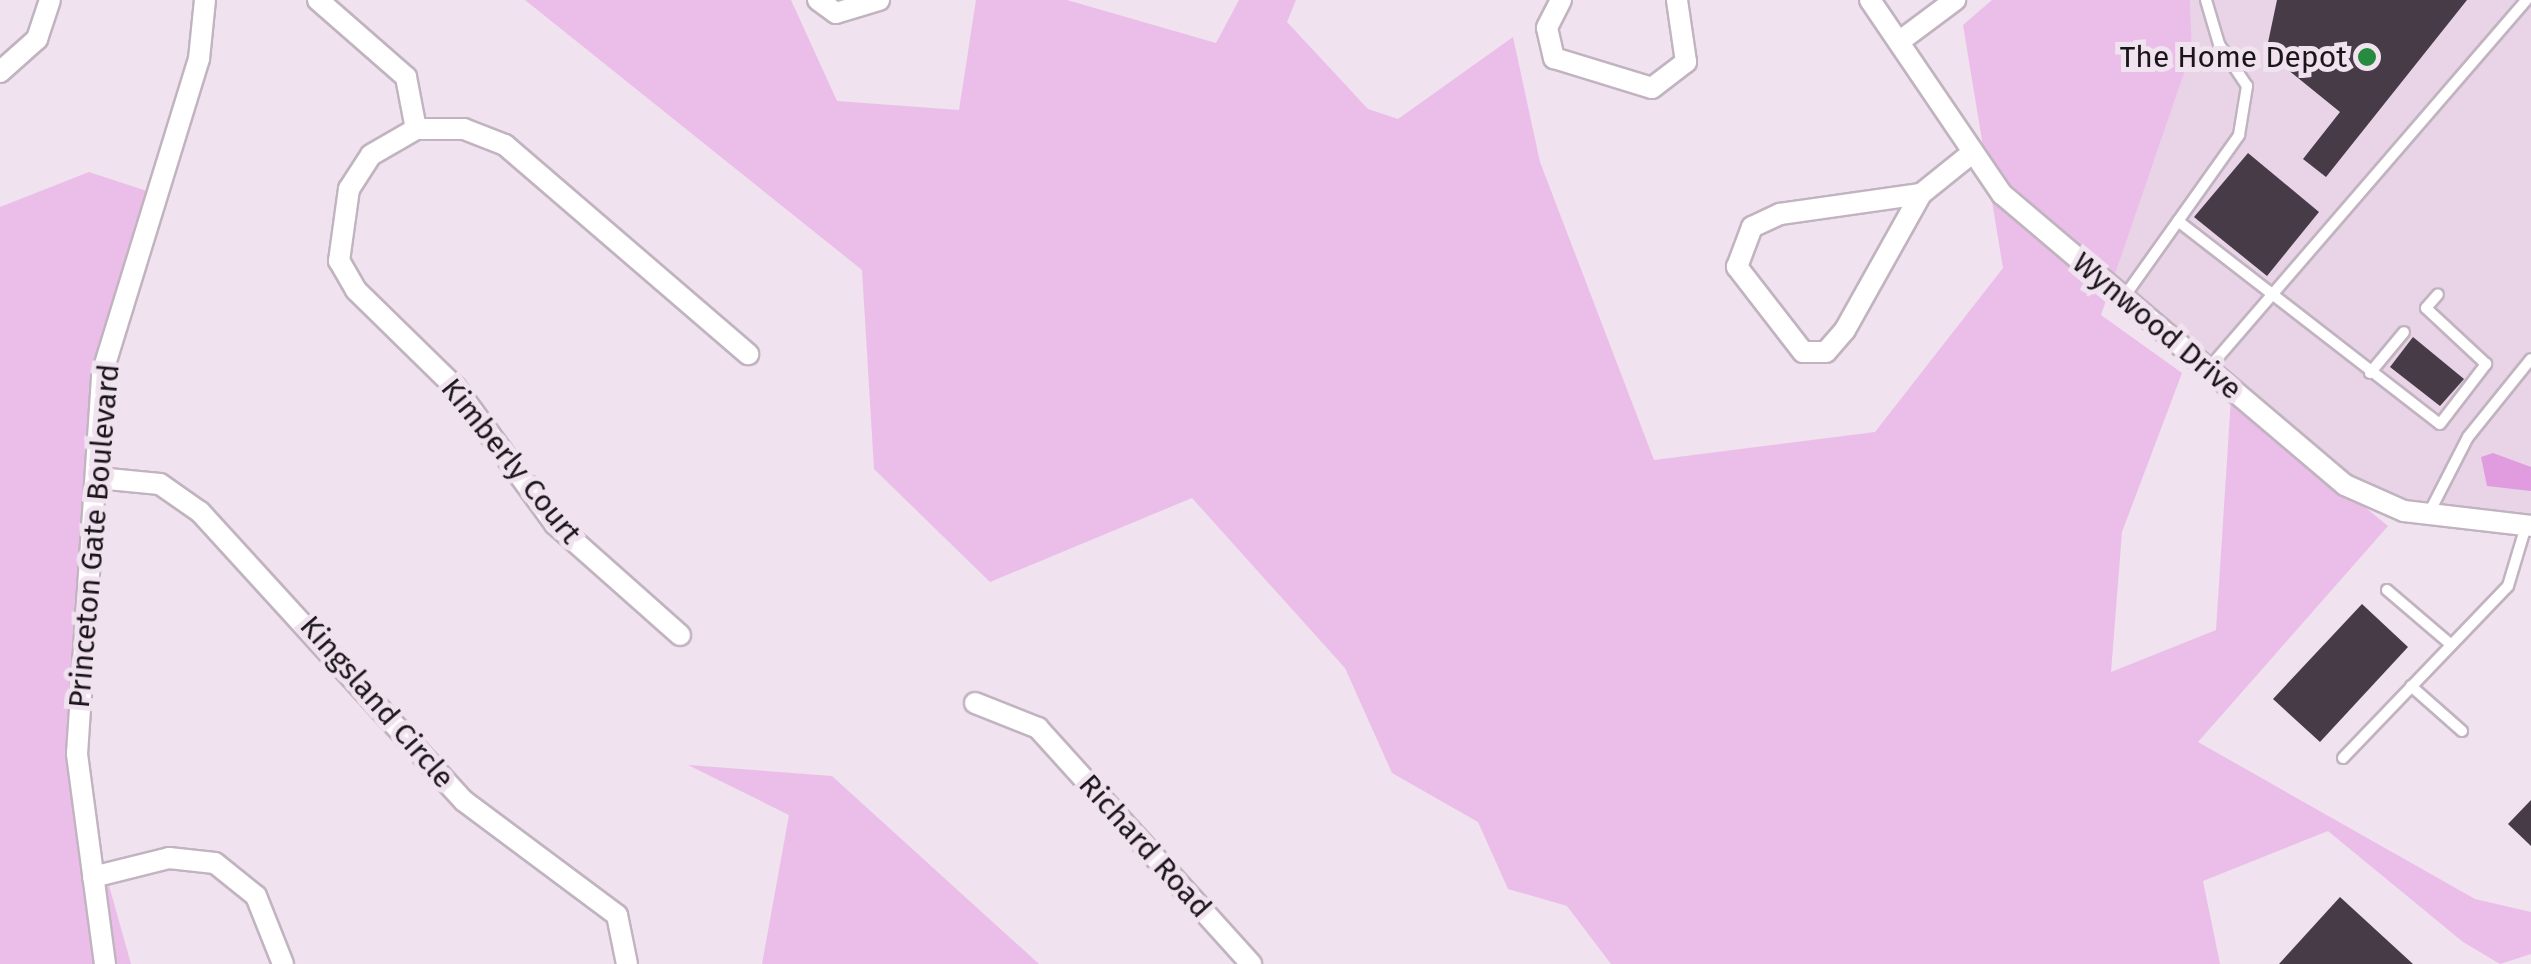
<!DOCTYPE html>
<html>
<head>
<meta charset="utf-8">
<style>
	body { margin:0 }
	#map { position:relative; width:2531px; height:964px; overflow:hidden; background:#f0e2ef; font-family:"Fira Sans",sans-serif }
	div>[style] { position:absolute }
	.built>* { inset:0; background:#e8d4e6 }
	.green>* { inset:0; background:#ebbee9 }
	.water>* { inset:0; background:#e19bdf }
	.building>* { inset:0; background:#463b46 }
	.roads { filter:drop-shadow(2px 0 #c1b4c0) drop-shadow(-2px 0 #c1b4c0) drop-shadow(0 2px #c1b4c0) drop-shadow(0 -2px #c1b4c0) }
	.service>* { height:10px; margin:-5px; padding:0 5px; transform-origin:5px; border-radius:5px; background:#fff }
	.minor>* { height:20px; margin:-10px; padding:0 10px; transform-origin:10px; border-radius:10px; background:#fff }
	.dots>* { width:28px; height:28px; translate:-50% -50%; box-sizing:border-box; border:5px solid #f0e2ef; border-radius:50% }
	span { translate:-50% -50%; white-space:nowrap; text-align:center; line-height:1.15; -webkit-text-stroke:10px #f0e2ef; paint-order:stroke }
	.poi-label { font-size:30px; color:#191519 }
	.right { translate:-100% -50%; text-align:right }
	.street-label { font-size:30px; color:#191519 }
</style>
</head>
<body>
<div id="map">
	<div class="built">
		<i style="clip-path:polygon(2190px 0,2531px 0,2531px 526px,2381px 504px,2111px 285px,2192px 50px)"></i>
	</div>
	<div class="green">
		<i style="clip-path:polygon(525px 0,791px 0,837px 101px,959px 110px,976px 0,1067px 0,1216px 43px,1239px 0,1296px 0,1287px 22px,1368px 109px,1398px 119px,1513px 37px,1540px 162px,1654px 460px,1875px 432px,2003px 268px,1963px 25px,1992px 0,2190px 0,2192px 50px,2101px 315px,2182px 373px,2122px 532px,2111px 672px,2216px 630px,2231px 398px,2388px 526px,2198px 742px,2475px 899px,2531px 912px,2531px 954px,2500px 964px,2463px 942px,2328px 831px,2203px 881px,2220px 964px,1611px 964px,1567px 906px,1508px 889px,1478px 822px,1392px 773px,1345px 668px,1192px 498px,990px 582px,874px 469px,862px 270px)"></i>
		<i style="clip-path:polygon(89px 172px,159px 195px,92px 447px,82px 789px,131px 964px,0 964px,0 207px)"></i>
		<i style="clip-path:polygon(688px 765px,832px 776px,1039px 964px,762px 964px,789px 815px)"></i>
	</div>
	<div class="water">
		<i style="clip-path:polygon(2493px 453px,2531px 467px,2531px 491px,2487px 486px,2481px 457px)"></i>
	</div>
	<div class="building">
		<i style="clip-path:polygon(2277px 0,2467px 0,2326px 177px,2303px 159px,2340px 112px,2266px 52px)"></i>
		<i style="clip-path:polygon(2248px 153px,2319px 212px,2267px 276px,2194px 217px)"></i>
		<i style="clip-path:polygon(2413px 337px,2464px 379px,2440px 406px,2390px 367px)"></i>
		<i style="clip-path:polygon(2362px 604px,2408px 647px,2320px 742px,2273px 699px)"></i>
		<i style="clip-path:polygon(2531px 800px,2531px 846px,2508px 824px)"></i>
		<i style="clip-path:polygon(2340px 897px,2413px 964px,2279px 964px)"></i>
	</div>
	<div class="roads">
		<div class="service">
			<i style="left:2178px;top:221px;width:331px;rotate:37.8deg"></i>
			<i style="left:2440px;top:424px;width:76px;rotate:-52.5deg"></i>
			<i style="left:2486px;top:364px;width:82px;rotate:-137deg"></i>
			<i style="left:2426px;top:308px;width:18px;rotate:-49deg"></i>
			<i style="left:2124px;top:297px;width:199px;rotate:-54.6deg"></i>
			<i style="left:2239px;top:135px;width:50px;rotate:-80.7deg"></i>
			<i style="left:2247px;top:86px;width:50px;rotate:-123.7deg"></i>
			<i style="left:2219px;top:44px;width:46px;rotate:-106.5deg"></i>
			<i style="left:2208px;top:369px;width:487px;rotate:-49.2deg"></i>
			<i style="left:2370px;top:373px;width:53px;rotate:-50.3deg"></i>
			<i style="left:2428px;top:515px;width:88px;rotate:-62.9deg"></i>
			<i style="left:2468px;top:437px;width:100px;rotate:-51.1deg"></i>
			<i style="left:2387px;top:590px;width:82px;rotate:40.5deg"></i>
			<i style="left:2411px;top:686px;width:68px;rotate:41.4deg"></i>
			<i style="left:2343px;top:758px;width:238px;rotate:-46.2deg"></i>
			<i style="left:2508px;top:586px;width:63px;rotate:-73.3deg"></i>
		</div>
		<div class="minor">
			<i style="left:318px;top:0;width:117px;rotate:41.2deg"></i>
			<i style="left:406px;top:77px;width:53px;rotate:79.1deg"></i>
			<i style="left:818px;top:0;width:22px;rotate:36deg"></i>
			<i style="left:836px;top:13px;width:45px;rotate:-16.8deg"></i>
			<i style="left:1561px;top:0;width:31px;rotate:117deg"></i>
			<i style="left:1547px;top:28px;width:31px;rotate:77deg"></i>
			<i style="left:1554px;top:58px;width:102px;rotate:17deg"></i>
			<i style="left:1652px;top:88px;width:43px;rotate:-37.4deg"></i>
			<i style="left:1686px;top:62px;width:63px;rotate:-98.3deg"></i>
			<i style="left:1870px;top:0;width:235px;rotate:55.8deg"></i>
			<i style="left:2002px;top:194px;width:450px;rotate:40.3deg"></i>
			<i style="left:2345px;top:485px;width:64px;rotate:23.8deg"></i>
			<i style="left:2404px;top:511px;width:128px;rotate:6.7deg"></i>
			<i style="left:1900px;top:41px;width:69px;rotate:-36.7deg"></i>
			<i style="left:0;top:72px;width:50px;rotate:-41.7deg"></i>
			<i style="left:37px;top:39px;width:41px;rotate:-71.6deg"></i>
			<i style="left:1921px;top:194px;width:156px;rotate:119.2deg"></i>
			<i style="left:1845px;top:330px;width:29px;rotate:131deg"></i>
			<i style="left:1826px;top:352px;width:23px;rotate:180deg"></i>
			<i style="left:1803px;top:352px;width:108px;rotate:-127.8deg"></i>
			<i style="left:1737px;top:267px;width:43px;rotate:-69.4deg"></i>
			<i style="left:1752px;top:227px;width:31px;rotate:-25deg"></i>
			<i style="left:1780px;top:214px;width:142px;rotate:-8.1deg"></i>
			<i style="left:1921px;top:194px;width:65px;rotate:-38.8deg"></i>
			<i style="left:98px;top:478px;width:62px;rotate:5.5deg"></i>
			<i style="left:160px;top:484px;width:49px;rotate:35deg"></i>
			<i style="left:200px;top:512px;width:391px;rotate:47.6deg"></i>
			<i style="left:464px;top:801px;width:191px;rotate:36.7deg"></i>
			<i style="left:617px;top:915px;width:50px;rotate:78.5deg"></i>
			<i style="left:680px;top:635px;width:167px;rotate:-138.4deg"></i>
			<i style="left:555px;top:524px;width:168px;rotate:-126.1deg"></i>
			<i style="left:456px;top:388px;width:140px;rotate:-135.6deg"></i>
			<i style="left:356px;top:290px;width:34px;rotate:-120deg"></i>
			<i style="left:339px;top:261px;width:73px;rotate:-82.1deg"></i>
			<i style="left:349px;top:189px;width:40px;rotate:-57.1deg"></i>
			<i style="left:371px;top:155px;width:52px;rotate:-30deg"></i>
			<i style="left:416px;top:129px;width:48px"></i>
			<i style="left:464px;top:129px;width:44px;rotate:21.3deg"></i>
			<i style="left:505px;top:145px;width:321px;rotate:40.7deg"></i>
			<i style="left:975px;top:703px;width:68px;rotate:21.6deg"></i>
			<i style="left:1038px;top:728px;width:318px;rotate:47.9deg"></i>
			<i style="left:93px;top:877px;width:78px;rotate:-14deg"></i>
			<i style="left:169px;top:858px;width:46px;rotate:6.2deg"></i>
			<i style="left:215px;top:863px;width:53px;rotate:38.8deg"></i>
			<i style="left:256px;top:896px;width:73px;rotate:68.3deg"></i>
			<i style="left:105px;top:964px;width:212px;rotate:-97.6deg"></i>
			<i style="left:77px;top:754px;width:381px;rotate:-86.2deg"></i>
			<i style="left:102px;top:374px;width:330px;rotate:-72.9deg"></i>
			<i style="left:199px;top:59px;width:59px;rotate:-84.2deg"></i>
		</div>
	</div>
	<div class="dots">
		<i style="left:2367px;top:57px;background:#268a3f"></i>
	</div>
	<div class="poi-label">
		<span class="right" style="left:2347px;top:57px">The Home Depot</span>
	</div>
	<div class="street-label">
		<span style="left:2157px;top:326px;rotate:40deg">Wynwood Drive</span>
		<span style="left:511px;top:461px;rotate:51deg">Kimberly Court</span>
		<span style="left:94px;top:536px;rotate:-85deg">Princeton Gate Boulevard</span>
		<span style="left:377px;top:702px;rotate:49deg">Kingsland Circle</span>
		<span style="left:1145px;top:846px;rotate:48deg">Richard Road</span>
	</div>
</div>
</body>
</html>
